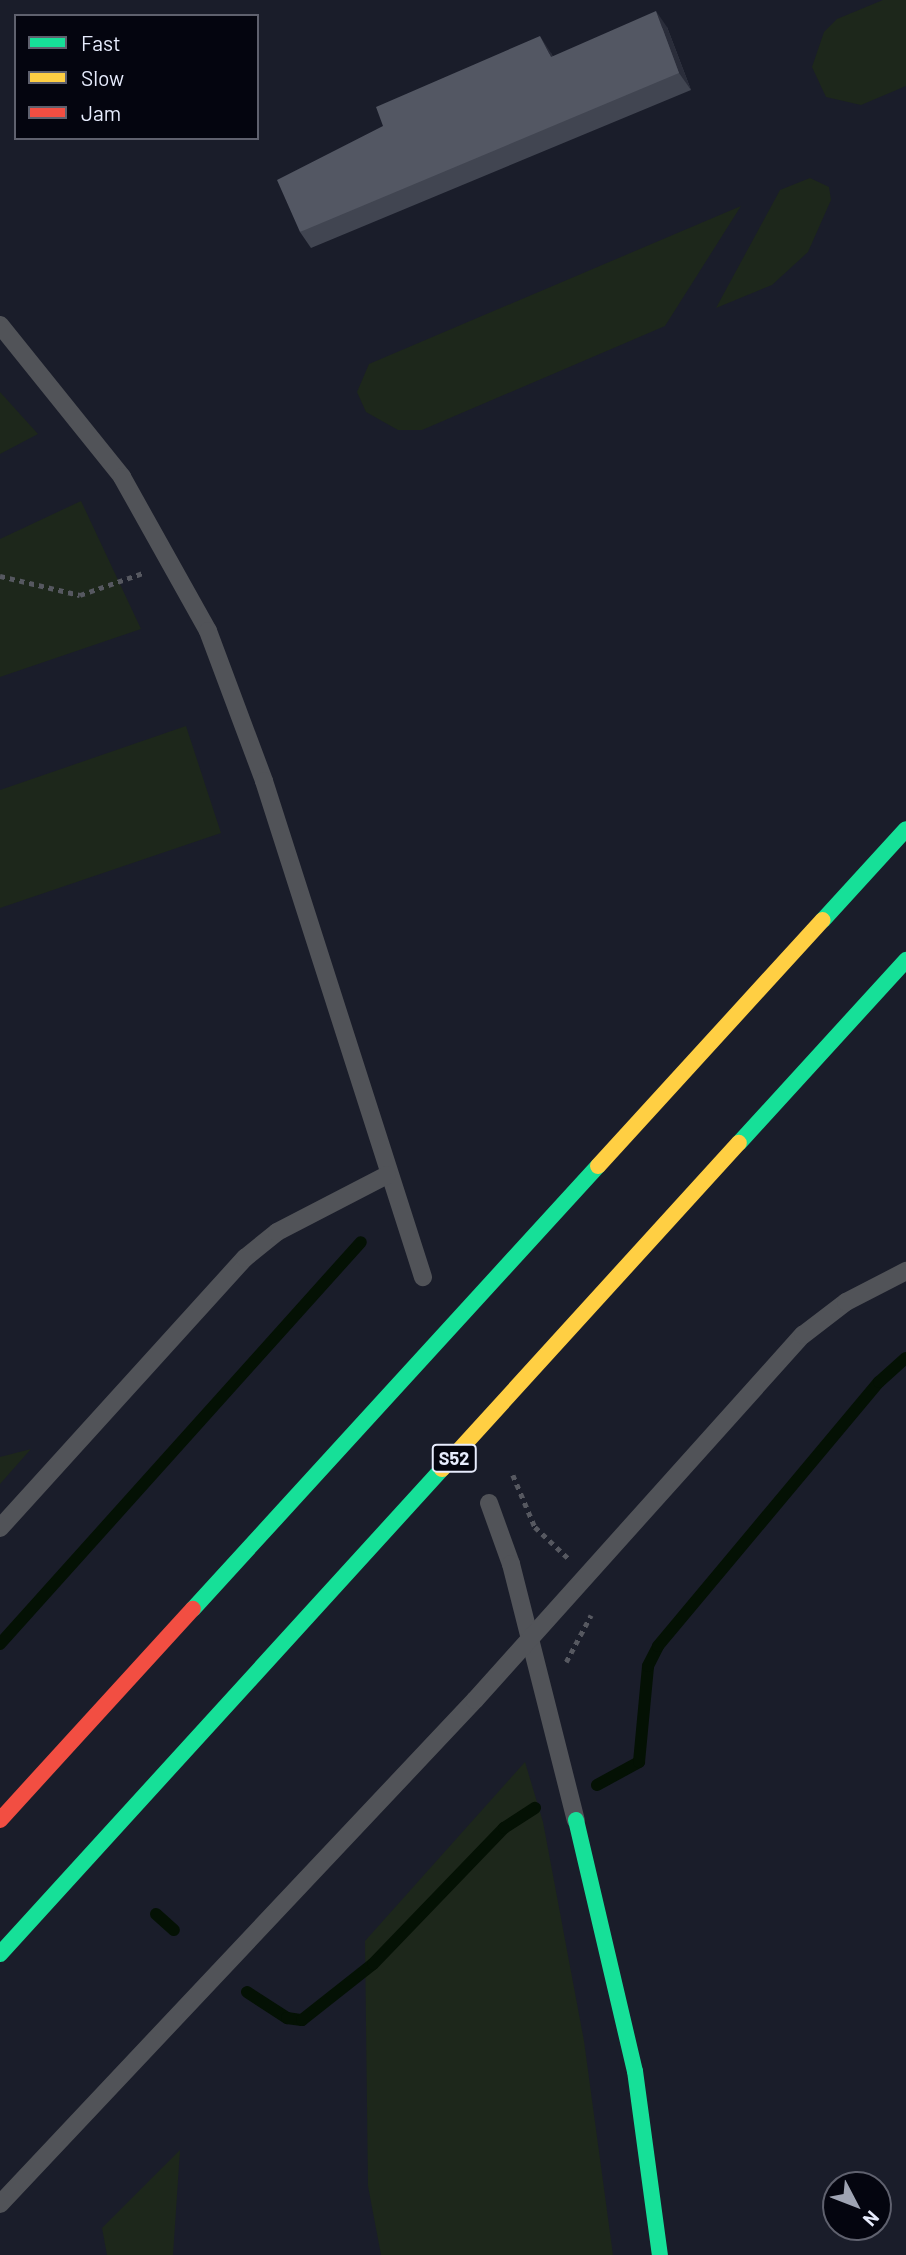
<!DOCTYPE html>
<html>
<head>
<meta charset="utf-8">
<style>
	body { margin:0 }
	#map { position:relative; width:906px; height:2255px; overflow:hidden; background:#1a1d2a; font-family:Barlow,sans-serif }
	div>[style] { position:absolute }
	.green>* { inset:0; background:#1d271b }
	.stream>* { height:12px; margin:-6px; padding:0 6px; transform-origin:6px; border-radius:6px; background:#041104 }
	.path>* { height:4.5px; margin-top:-2.25px; transform-origin:0; background:repeating-linear-gradient(90deg,#565860 0 5px,transparent 0 10px) }
	.lane>* { height:18px; margin:-9px; padding:0 9px; transform-origin:9px; border-radius:9px; background:#515358 }
	.fast>* { height:16px; margin:-8px; padding:0 8px; transform-origin:8px; border-radius:8px; background:#16e098 }
	.slow>* { height:16px; margin:-8px; padding:0 8px; transform-origin:8px; border-radius:8px; background:#ffcf43 }
	.jam>* { height:16px; margin:-8px; padding:0 8px; transform-origin:8px; border-radius:8px; background:#f24e42 }
	.wall>* { inset:0; background:#414551 }
	.shaded-wall>* { inset:0; background:#2a2d3a }
	.building>* { inset:0; background:#535763 }
	span { translate:-50% -50%; white-space:nowrap; text-align:center; line-height:1.15; -webkit-text-stroke:5px #04050f; paint-order:stroke }
	.shield-label span { padding:2px 5px; background:#04050f; border:2px solid; border-radius:5px; -webkit-text-stroke-width:0 }
	.shield-label { font-size:18px; color:#e7ecfd; font-weight:700 }
	.legend { position:absolute; left:14px; top:14px; width:245px; height:126px; box-sizing:border-box; background:#04050f; border:2px solid #5f616e; margin:0; padding:9px 12px; list-style:none; font-size:21px; color:#e7ecfd }
	.legend li { display:flex; align-items:center; gap:14px; height:35px }
	.legend b { width:35px; border:2px solid #5f616e }
	.north { position:absolute; left:822px; top:2171px; width:70px; height:70px; box-sizing:border-box; background:#04050f; border:2px solid #5f616e; border-radius:50%; rotate:132deg; font-size:19px; font-weight:700; line-height:28px; text-align:center; color:#e7ecfd }
	.north::after { content:''; display:block; margin:auto; width:24px; height:32px; background:#9fa4b3; clip-path:polygon(50% 0,100% 100%,50% 72%,0 100%) }
</style>
</head>
<body>
<div id="map">
	<div class="green">
		<i style="clip-path:polygon(883px 0,906px 0,906px 86px,861px 105px,826px 97px,812px 67px,824px 32px,837px 19px)"></i>
		<i style="clip-path:polygon(810px 178px,829px 187px,831px 200px,808px 252px,772px 285px,716px 308px,780px 190px)"></i>
		<i style="clip-path:polygon(741px 206px,665px 326px,422px 430px,398px 430px,366px 412px,357px 392px,369px 364px)"></i>
		<i style="clip-path:polygon(0 392px,38px 434px,0 454px)"></i>
		<i style="clip-path:polygon(81px 501px,141px 629px,0 677px,0 539px)"></i>
		<i style="clip-path:polygon(186px 726px,221px 833px,0 908px,0 790px)"></i>
		<i style="clip-path:polygon(31px 1449px,0 1484px,0 1457px)"></i>
		<i style="clip-path:polygon(525px 1762px,543px 1822px,584px 2041px,613px 2255px,381px 2255px,368px 2186px,365px 1941px)"></i>
		<i style="clip-path:polygon(180px 2150px,173px 2255px,107px 2255px,102px 2228px)"></i>
	</div>
	<div class="stream">
		<i style="left:0;top:1644px;width:540px;rotate:-48.08deg"></i>
		<i style="left:597px;top:1785px;width:48px;rotate:-28.7deg"></i>
		<i style="left:639px;top:1762px;width:96px;rotate:-84.6deg"></i>
		<i style="left:648px;top:1666px;width:22px;rotate:-63deg"></i>
		<i style="left:658px;top:1646px;width:344px;rotate:-50.1deg"></i>
		<i style="left:879px;top:1382px;width:36px;rotate:-42deg"></i>
		<i style="left:156px;top:1914px;width:24px;rotate:42deg"></i>
		<i style="left:247px;top:1992px;width:48px;rotate:33deg"></i>
		<i style="left:287px;top:2018px;width:15px;rotate:8deg"></i>
		<i style="left:302px;top:2020px;width:90px;rotate:-38.3deg"></i>
		<i style="left:373px;top:1964px;width:189px;rotate:-46.1deg"></i>
		<i style="left:504px;top:1828px;width:37px;rotate:-33deg"></i>
	</div>
	<div class="path">
		<i style="left:0;top:576px;width:82px;rotate:13.4deg"></i>
		<i style="left:80px;top:595px;width:67px;rotate:-19.2deg"></i>
		<i style="left:513px;top:1475px;width:56px;rotate:67.1deg"></i>
		<i style="left:535px;top:1527px;width:45px;rotate:43.2deg"></i>
		<i style="left:566px;top:1662px;width:53px;rotate:-62deg"></i>
	</div>
	<div class="lane">
		<i style="left:0;top:325px;width:195px;rotate:51.2deg"></i>
		<i style="left:122px;top:477px;width:176px;rotate:60.8deg"></i>
		<i style="left:208px;top:631px;width:160px;rotate:69.5deg"></i>
		<i style="left:264px;top:781px;width:521px;rotate:72.23deg"></i>
		<i style="left:489px;top:1503px;width:65px;rotate:70.2deg"></i>
		<i style="left:511px;top:1564px;width:264px;rotate:75.8deg"></i>
		<i style="left:0;top:1528px;width:365px;rotate:-47.8deg"></i>
		<i style="left:245px;top:1258px;width:41px;rotate:-39.1deg"></i>
		<i style="left:277px;top:1232px;width:124px;rotate:-27.4deg"></i>
		<i style="left:0;top:2204px;width:693px;rotate:-46.7deg"></i>
		<i style="left:475px;top:1700px;width:491px;rotate:-48.1deg"></i>
		<i style="left:803px;top:1335px;width:54px;rotate:-37.5deg"></i>
		<i style="left:846px;top:1302px;width:68px;rotate:-27.3deg"></i>
	</div>
	<div class="fast">
		<i style="left:823px;top:920px;width:123px;rotate:-47.6deg"></i>
		<i style="left:739px;top:1143px;width:248px;rotate:-47.6deg"></i>
		<i style="left:193px;top:1609px;width:600px;rotate:-47.57deg"></i>
		<i style="left:576px;top:1820px;width:258px;rotate:76.8deg"></i>
		<i style="left:635px;top:2071px;width:186px;rotate:82.3deg"></i>
		<i style="left:0;top:1954px;width:656px;rotate:-47.66deg"></i>
	</div>
	<div class="slow">
		<i style="left:598px;top:1166px;width:333px;rotate:-47.6deg"></i>
		<i style="left:442px;top:1469px;width:441px;rotate:-47.7deg"></i>
	</div>
	<div class="jam">
		<i style="left:0;top:1820px;width:286px;rotate:-47.6deg"></i>
	</div>
	<div class="wall">
		<i style="clip-path:polygon(667px 27px,691px 90px,311px 248px,300px 232px,551px 53px,553px 57px)"></i>
	</div>
	<div class="shaded-wall">
		<i style="clip-path:polygon(656px 11px,667px 27px,691px 90px,679px 73px)"></i>
		<i style="clip-path:polygon(540px 36px,551px 53px,563px 74px,551px 57px)"></i>
	</div>
	<div class="building">
		<i style="clip-path:polygon(656px 11px,679px 73px,300px 232px,277px 180px,383px 126px,376px 107px,540px 36px,551px 57px)"></i>
	</div>
	<div class="shield-label">
		<span style="left:454px;top:1458px">S52</span>
	</div>
	<ul class="legend">
	<li><b style="height:9px;background:#16e098"></b>Fast</li>
	<li><b style="height:9px;background:#ffcf43"></b>Slow</li>
	<li><b style="height:9px;background:#f24e42"></b>Jam</li>
	</ul>
	<div class="north">N</div>
</div>
</body>
</html>
